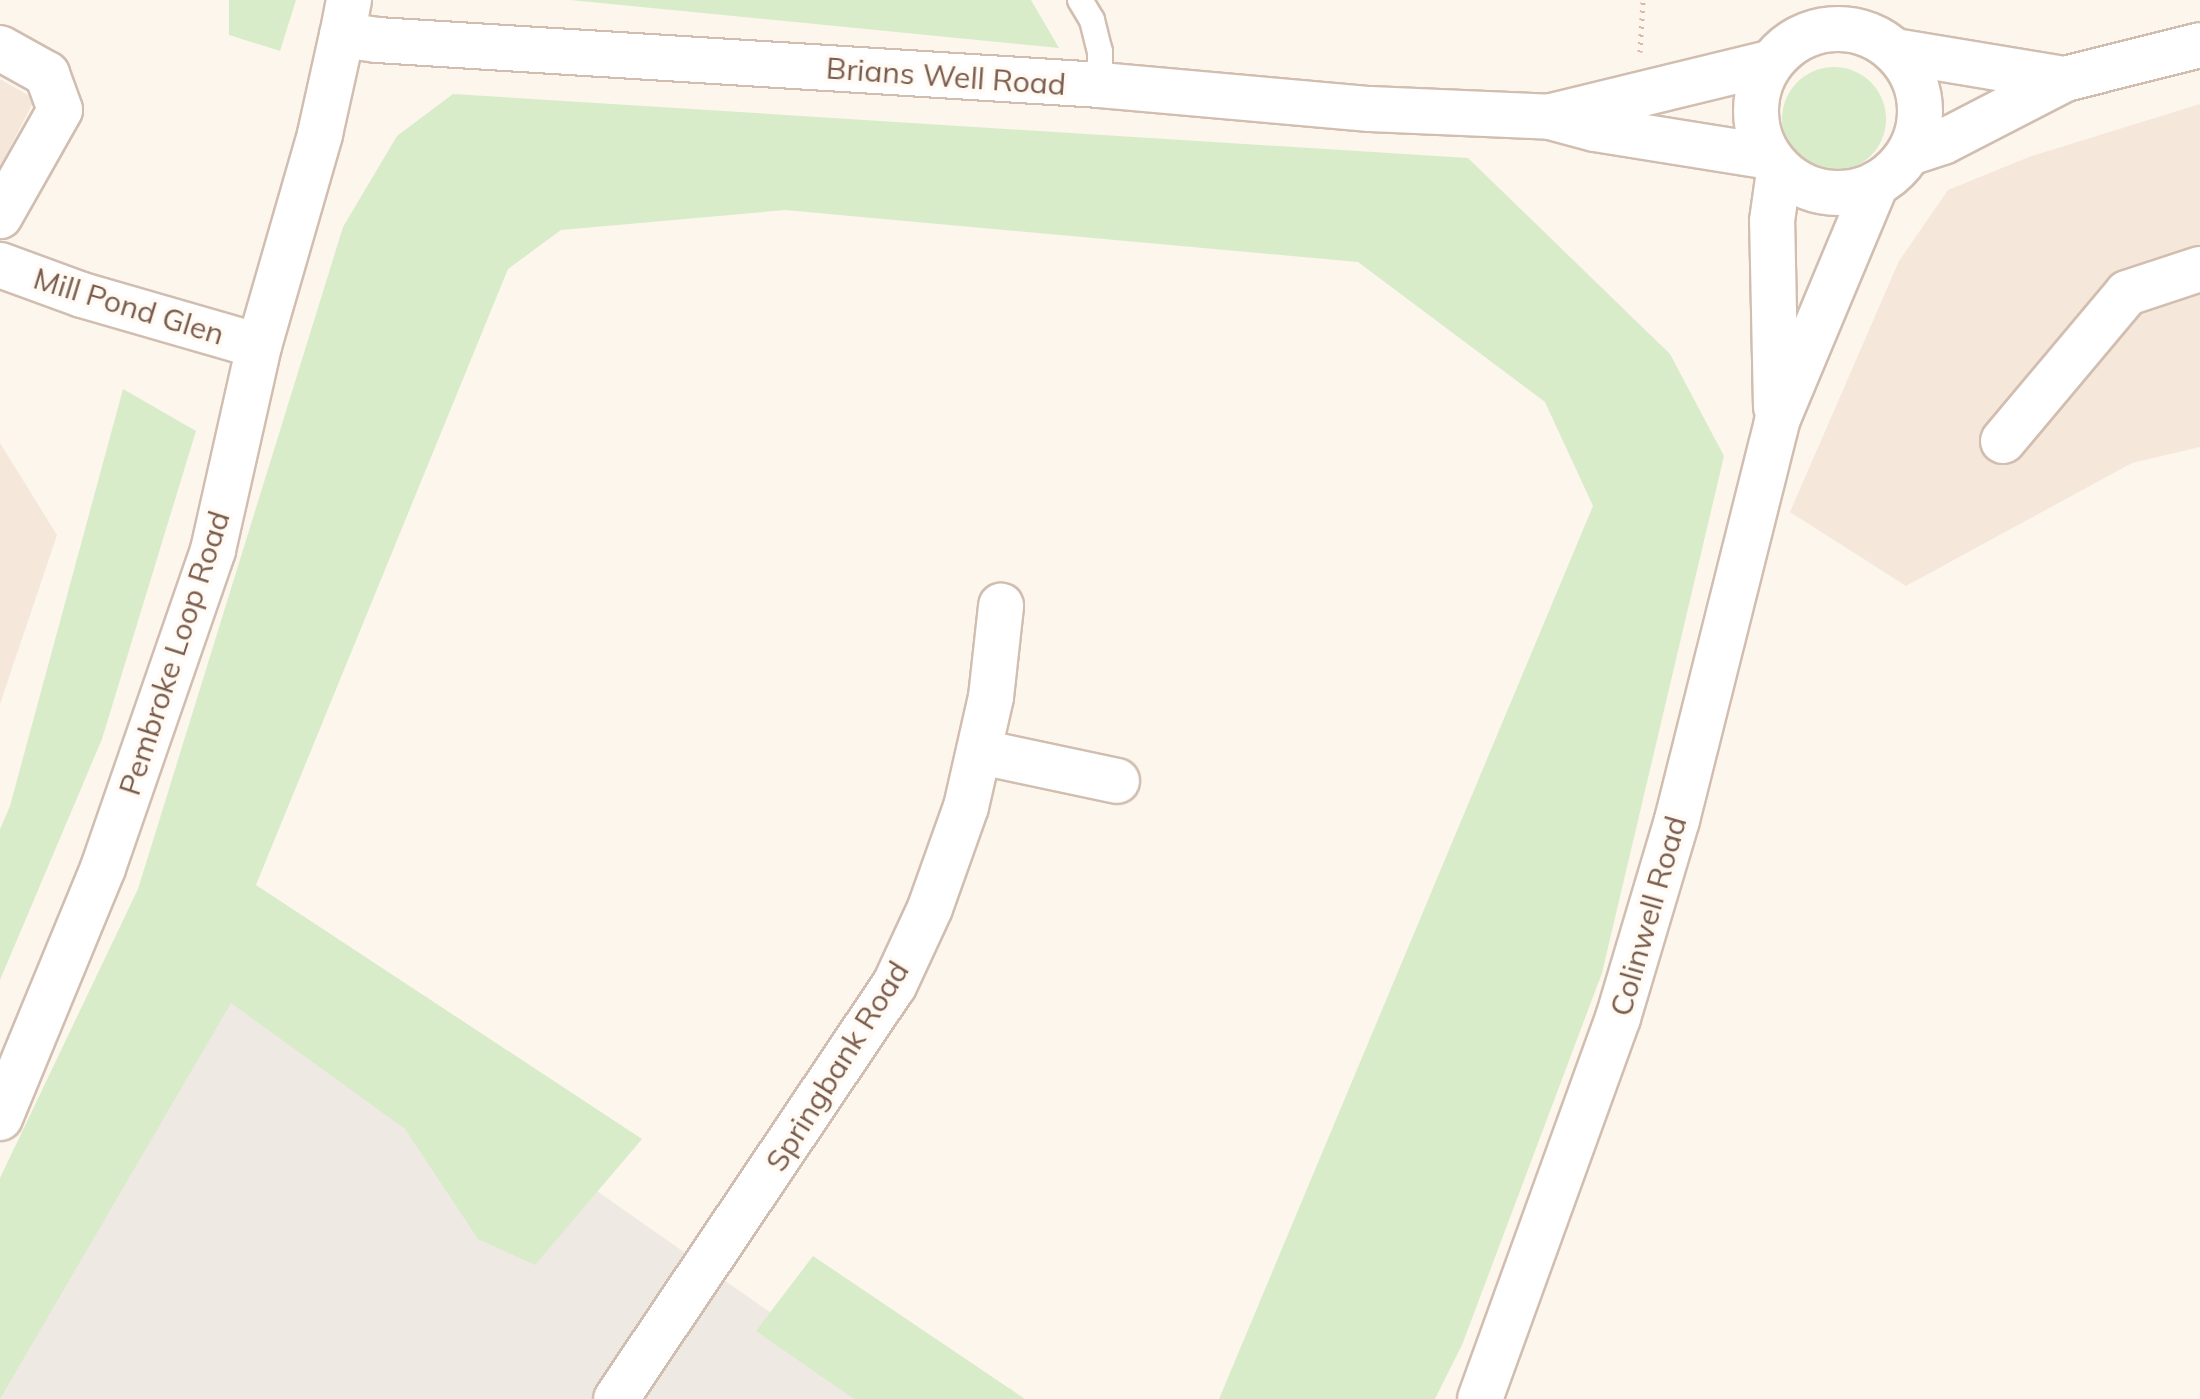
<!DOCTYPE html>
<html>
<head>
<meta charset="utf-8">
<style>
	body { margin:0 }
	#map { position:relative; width:2200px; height:1399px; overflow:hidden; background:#fdf6ec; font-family:Mulish,sans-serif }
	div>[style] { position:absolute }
	.residential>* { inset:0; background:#f5e8da }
	.industrial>* { inset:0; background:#efe9e4 }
	.green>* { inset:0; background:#d8ecc9 }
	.round { border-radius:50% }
	.path>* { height:5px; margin-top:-2.5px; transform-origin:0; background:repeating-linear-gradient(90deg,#d9b8a5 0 2px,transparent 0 8px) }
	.roads { filter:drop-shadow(2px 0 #d1beb0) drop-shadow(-2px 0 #d1beb0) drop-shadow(0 2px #d1beb0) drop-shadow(0 -2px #d1beb0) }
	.lane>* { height:24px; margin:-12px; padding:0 12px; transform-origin:12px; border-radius:12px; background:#fff }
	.street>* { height:44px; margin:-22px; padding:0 22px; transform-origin:22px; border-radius:22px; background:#fff }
	.secondary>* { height:44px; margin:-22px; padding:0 22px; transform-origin:22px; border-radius:22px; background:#fff }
	.secondary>.ring { margin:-22px; padding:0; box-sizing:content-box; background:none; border:44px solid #fff; border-radius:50% }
	span { translate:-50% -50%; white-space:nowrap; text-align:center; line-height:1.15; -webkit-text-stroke:7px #fffaf3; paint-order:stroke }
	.street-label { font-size:30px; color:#7a5c4d }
</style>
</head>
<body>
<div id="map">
	<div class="residential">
		<i style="clip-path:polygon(0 79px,35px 99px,0 167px)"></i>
		<i style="clip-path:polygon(2200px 104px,2200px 447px,2132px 463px,1906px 586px,1790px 512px,1899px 261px,1948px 190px,2029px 157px)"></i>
		<i style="clip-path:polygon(0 443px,57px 535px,0 704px)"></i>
	</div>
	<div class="industrial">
		<i style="clip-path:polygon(241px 942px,894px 1399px,0 1399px,0 1335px)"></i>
	</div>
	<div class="green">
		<i style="clip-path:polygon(229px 0,296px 0,280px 51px,229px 35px)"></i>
		<i style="clip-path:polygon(570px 0,1031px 0,1059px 48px)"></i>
		<i class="round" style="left:1782px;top:67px;width:104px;height:104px"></i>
		<i style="clip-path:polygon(453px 94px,1468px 158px,1670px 354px,1724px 456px,1602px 973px,1462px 1345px,1435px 1399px,1219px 1399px,1593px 506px,1545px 402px,1358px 262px,785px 210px,561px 230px,508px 269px,256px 885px,642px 1139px,535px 1265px,478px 1239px,405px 1129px,231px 1003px,0 1399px,0 1178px,138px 889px,343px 227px,397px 136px)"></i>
		<i style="clip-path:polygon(123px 389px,196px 431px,102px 739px,0 980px,0 829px,10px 806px)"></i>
		<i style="clip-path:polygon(813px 1256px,1025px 1399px,854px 1399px,756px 1331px)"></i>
	</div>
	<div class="path">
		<i style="left:1640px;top:52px;width:52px;rotate:-86.7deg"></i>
	</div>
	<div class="roads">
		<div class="lane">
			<i style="left:1080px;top:0;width:23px;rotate:59deg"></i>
			<i style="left:1092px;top:20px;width:32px;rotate:76deg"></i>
			<i style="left:1100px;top:51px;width:34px;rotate:90deg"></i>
		</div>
		<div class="street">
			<i style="left:0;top:48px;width:54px;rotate:29deg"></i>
			<i style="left:47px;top:74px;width:38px;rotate:70deg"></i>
			<i style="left:60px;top:110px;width:122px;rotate:119.5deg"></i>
			<i style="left:1895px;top:51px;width:172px;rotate:9.4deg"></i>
			<i style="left:1909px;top:153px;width:36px;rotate:-18deg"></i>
			<i style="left:1943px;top:142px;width:137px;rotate:-27.3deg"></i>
			<i style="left:2065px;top:79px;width:139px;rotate:-14.1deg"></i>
			<i style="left:0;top:265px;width:87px;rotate:20.1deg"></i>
			<i style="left:82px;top:295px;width:184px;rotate:16.1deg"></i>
			<i style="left:2003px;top:441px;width:193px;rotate:-50deg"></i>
			<i style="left:2127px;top:293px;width:77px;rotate:-18.2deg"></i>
			<i style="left:981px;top:752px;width:139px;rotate:12deg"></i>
			<i style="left:0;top:1118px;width:270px;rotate:-67.6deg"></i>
			<i style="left:103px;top:868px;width:336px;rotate:-70.9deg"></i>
			<i style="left:213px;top:550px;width:209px;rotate:-77.3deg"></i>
			<i style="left:259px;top:346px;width:221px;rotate:-73.9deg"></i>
			<i style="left:320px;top:134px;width:101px;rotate:-77.5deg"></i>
			<i style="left:616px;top:1399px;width:498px;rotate:-56.1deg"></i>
			<i style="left:894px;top:986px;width:86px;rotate:-65.2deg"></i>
			<i style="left:930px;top:908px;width:107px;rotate:-70.4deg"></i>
			<i style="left:966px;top:807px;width:113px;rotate:-77.2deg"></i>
			<i style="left:991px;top:697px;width:92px;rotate:-83.7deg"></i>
		</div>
		<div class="secondary">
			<i style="left:349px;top:0;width:36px;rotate:101deg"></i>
			<i style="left:342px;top:35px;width:35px;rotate:8deg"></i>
			<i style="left:377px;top:40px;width:724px;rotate:3.56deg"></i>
			<i style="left:1100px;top:85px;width:271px;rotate:5.1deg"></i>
			<i style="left:1370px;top:109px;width:180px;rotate:2.5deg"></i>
			<i style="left:1550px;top:117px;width:47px;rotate:14.9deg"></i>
			<i style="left:1595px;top:129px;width:176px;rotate:9.1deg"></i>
			<i class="ring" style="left:1756px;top:29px;width:120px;height:120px"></i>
			<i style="left:1552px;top:116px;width:224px;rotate:-13.7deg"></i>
			<i style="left:1776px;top:407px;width:186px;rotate:-91.2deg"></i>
			<i style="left:1772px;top:221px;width:50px;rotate:-82deg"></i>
			<i style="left:1480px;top:1399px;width:405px;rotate:-70.1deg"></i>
			<i style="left:1618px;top:1018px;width:207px;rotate:-73.4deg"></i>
			<i style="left:1677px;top:820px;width:411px;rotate:-75.9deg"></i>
			<i style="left:1777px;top:421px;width:257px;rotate:-67.3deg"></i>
		</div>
	</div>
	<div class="street-label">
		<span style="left:946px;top:76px;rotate:4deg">Brians Well Road</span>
		<span style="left:129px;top:306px;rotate:17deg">Mill Pond Glen</span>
		<span style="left:174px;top:653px;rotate:-72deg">Pembroke Loop Road</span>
		<span style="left:1648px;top:916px;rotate:-74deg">Colinwell Road</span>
		<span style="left:837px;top:1066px;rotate:-58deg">Springbank Road</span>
	</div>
</div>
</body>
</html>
